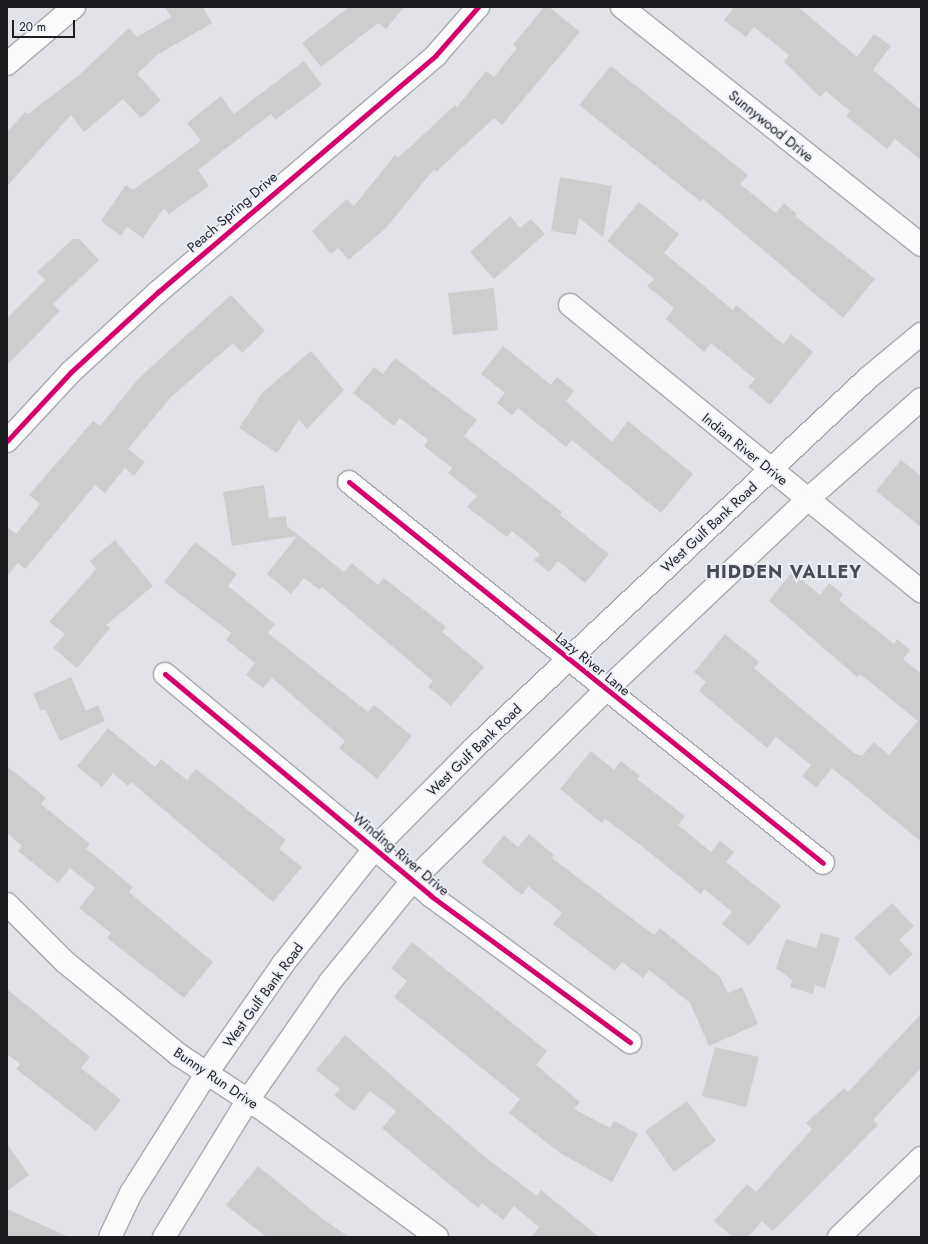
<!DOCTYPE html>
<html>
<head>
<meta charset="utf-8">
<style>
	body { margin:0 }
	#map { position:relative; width:928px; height:1244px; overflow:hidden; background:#e2e3e8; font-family:Jost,sans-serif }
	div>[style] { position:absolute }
	.building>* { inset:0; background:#cdcdcd }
	.roads { filter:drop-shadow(1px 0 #a9aaae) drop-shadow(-1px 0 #a9aaae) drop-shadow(0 1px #a9aaae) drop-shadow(0 -1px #a9aaae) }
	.minor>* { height:22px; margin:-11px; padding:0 11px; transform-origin:11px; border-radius:11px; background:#fbfbfc }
	.secondary>* { height:22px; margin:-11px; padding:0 11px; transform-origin:11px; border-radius:11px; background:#fbfbfc }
	.cycleway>* { height:5px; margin:-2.5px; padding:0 2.5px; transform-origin:2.5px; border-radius:2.5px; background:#d6006c }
	span { translate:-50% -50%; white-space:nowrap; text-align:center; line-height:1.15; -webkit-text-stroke:3.5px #edeff8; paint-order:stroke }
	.street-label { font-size:14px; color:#1c1d20 }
	.district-label { font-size:18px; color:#494b52; font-weight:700; letter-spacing:1px }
	.frame { position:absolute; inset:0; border:8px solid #1c1d20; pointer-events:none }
	.scale { position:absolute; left:12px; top:20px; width:63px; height:18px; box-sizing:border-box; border:2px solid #1c1d20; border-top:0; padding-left:5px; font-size:12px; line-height:14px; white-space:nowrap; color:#1c1d20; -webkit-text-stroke:3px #edeff8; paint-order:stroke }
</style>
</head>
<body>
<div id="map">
	<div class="building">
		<i style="clip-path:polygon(165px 7px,203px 7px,212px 23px,157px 55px,137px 74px,161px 100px,141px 118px,123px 99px,84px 132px,71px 115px,7px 186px,7px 132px,25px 112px,28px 114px,79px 75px,129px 28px,137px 37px,171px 17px)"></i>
		<i style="clip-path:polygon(349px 7px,404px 7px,386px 29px,378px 23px,321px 67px,302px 43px)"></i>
		<i style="clip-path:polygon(544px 7px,549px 7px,580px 32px,502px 125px,494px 118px,436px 172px,434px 169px,387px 227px,349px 260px,338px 248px,331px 254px,312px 231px,347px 199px,354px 206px,395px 155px,398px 158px,455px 105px,457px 107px,486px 71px,494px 77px,517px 48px,513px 45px)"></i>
		<i style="clip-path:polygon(734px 7px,798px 7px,857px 57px,874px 34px,891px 46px,873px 70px,921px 110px,921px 160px,895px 139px,887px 149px,846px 116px,850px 111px,826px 91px,820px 97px,784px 62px,789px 55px,754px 27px,746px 37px,724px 20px)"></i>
		<i style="clip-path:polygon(304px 61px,322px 85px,275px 120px,271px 114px,198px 170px,209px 186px,169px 214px,164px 208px,143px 238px,127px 227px,121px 236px,101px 221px,126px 185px,133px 190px,201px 141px,187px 123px,221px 96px,234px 114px)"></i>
		<i style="clip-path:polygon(611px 66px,748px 175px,740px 184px,776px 213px,784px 203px,797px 214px,795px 216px,875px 279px,843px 318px,703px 199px,701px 202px,579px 105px)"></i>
		<i style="clip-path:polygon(560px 177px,612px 186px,603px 237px,579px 218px,576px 235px,551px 231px)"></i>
		<i style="clip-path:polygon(639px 202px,679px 234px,664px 253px,733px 310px,736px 305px,783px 344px,791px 334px,813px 352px,770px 405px,748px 387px,755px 379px,711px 343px,704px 352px,666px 319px,674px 308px,647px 286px,654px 279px,607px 241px)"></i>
		<i style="clip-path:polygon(510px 216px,520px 228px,531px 219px,545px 234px,494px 279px,470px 252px)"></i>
		<i style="clip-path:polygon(73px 239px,79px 239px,99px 260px,53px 304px,60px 311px,7px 365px,7px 318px,45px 280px,37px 272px)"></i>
		<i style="clip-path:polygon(494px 288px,498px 330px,453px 335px,448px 293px)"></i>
		<i style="clip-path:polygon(231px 295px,265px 331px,242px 353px,233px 343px,171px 397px,128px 449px,145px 462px,134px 476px,125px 468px,105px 493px,95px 485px,25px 569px,18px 563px,7px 576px,7px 527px,16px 534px,40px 504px,29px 495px,93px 421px,100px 426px,139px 378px)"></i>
		<i style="clip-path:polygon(503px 346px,551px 385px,557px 377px,574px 391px,566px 401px,612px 442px,628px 421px,693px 474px,661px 513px,572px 440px,566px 447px,518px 408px,512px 415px,497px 403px,505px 393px,481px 374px)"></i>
		<i style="clip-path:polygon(311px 351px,344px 390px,307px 429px,299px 420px,277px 453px,239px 428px,262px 393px)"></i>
		<i style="clip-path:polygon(395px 358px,477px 420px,464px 436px,562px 512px,560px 515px,609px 554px,585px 583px,558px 561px,549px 572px,534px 560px,540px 554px,512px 531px,507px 537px,467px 507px,477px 496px,448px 473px,452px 468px,424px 446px,428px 440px,400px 418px,394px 426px,353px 393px,374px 367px,383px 374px)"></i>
		<i style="clip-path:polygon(901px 460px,921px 476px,921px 527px,876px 491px)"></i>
		<i style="clip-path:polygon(264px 485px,269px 518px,286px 516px,287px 526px,344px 572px,352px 563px,378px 585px,384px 578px,446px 627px,442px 632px,484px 667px,451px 706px,428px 687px,433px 681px,322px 587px,320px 590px,304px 578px,291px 594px,267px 574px,297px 536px,232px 546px,223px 492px)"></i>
		<i style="clip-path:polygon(115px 540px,153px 586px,106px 625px,110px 628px,77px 668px,53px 648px,65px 634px,49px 622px,96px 569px,90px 561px)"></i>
		<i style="clip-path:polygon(195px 542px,237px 574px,228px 586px,275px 624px,268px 633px,368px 712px,374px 705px,412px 736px,377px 779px,339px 748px,345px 741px,272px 678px,263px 688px,246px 675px,255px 663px,226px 640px,231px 633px,164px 582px)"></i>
		<i style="clip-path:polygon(792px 572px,820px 595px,829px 583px,843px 594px,839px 600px,894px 644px,897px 639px,910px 650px,903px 659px,921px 674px,921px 842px,832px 768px,816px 788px,802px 776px,811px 765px,776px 737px,767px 748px,699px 691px,706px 682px,694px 672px,725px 634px,759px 662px,754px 668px,854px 753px,862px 756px,874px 742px,889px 755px,918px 721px,860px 674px,857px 677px,769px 601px)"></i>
		<i style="clip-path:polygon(71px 677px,86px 711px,98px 705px,105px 721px,60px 741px,45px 709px,41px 711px,33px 694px)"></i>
		<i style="clip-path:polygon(108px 728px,155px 767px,161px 759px,187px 780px,196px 769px,286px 840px,279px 849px,302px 867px,273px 902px,131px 782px,128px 786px,113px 773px,102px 787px,77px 766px)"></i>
		<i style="clip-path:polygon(591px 751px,614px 770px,621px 761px,640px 776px,637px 779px,685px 816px,678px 825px,711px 852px,720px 841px,734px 852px,726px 862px,781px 906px,749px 946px,722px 924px,732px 912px,704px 889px,701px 894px,639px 844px,605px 819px,602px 823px,560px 789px)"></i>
		<i style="clip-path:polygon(7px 766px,46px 798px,41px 804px,90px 844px,86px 849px,133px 887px,129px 892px,213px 962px,184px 998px,107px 938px,111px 933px,79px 908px,95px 888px,70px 868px,58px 883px,18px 851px,22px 846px,7px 833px)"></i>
		<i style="clip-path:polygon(529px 834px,554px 855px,552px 858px,654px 935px,660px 928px,720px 977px,728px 993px,742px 987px,758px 1024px,709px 1046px,690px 1003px,649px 970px,643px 978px,622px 962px,615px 971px,553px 924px,562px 913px,528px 886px,522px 895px,482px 862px,504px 835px,518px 847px)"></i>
		<i style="clip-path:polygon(892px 903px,914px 926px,899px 940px,913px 954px,890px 976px,854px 938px)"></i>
		<i style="clip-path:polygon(821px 933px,840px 938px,825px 988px,815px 985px,813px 994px,790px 987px,792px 980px,776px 968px,786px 939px,816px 948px)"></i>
		<i style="clip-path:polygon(412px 942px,547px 1051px,536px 1065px,580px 1102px,574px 1109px,610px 1128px,614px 1121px,638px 1134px,612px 1182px,560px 1153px,509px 1113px,520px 1099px,394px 997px,407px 981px,391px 968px)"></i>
		<i style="clip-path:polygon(7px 989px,90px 1057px,81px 1068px,121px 1100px,96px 1131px,16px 1069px,20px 1064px,7px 1054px)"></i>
		<i style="clip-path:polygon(921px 1014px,921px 1068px,873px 1120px,878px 1125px,796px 1208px,773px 1231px,762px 1221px,748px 1237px,732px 1237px,714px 1221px,747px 1184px,756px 1192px,812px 1129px,806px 1123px,844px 1088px,848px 1092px)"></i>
		<i style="clip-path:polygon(345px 1035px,485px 1157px,537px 1196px,541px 1190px,599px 1237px,531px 1237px,539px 1227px,514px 1206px,503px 1220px,482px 1203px,478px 1208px,382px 1128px,396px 1111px,370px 1091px,354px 1111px,334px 1095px,340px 1089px,316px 1070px)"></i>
		<i style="clip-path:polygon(715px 1047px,759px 1057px,746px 1107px,702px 1096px)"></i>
		<i style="clip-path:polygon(687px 1101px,716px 1141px,674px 1172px,645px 1131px)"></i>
		<i style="clip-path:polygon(7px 1144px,29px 1175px,7px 1191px)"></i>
		<i style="clip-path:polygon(258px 1166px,320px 1217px,349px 1237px,266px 1237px,226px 1205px)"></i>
		<i style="clip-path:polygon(7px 1209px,69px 1237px,7px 1237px)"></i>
	</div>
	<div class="roads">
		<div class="minor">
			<i style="left:622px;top:7px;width:382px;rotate:38.5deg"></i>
			<i style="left:7px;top:64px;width:88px;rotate:-40.4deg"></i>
			<i style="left:570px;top:305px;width:453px;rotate:39.2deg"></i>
			<i style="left:7px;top:441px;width:94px;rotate:-47.2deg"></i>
			<i style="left:71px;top:372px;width:118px;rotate:-42.6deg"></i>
			<i style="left:158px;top:292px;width:365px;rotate:-40.4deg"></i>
			<i style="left:436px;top:55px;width:64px;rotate:-48.8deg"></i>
			<i style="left:349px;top:482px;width:608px;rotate:38.79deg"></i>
			<i style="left:165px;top:674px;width:346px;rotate:39.8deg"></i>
			<i style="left:431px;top:896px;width:247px;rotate:36.3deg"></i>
			<i style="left:7px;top:904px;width:82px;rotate:45deg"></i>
			<i style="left:65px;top:962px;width:147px;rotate:39.2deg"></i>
			<i style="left:179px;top:1055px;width:108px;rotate:33.2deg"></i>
			<i style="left:269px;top:1114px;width:208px;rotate:36.2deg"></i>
			<i style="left:839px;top:1237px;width:114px;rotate:-43.9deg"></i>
		</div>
		<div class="secondary">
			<i style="left:110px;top:1237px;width:49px;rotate:-64.5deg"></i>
			<i style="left:131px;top:1193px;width:142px;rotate:-57.7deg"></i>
			<i style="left:207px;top:1073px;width:133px;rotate:-55.1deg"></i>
			<i style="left:283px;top:964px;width:148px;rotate:-51.6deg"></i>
			<i style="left:375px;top:848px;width:141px;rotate:-45.3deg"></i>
			<i style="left:474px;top:748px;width:540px;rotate:-43.2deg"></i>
			<i style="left:868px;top:378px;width:69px;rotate:-39.7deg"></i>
			<i style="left:164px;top:1237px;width:161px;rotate:-58.5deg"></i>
			<i style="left:248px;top:1100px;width:144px;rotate:-55.2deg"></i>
			<i style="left:330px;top:982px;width:132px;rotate:-50.9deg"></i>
			<i style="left:413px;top:880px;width:271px;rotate:-44.6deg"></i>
			<i style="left:606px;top:690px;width:277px;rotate:-43.4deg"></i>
			<i style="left:807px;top:500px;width:152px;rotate:-41.5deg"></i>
		</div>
	</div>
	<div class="cycleway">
		<i style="left:7px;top:441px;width:94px;rotate:-47.2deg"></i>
		<i style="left:71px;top:372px;width:118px;rotate:-42.6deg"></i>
		<i style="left:158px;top:292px;width:365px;rotate:-40.4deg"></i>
		<i style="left:436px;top:55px;width:64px;rotate:-48.8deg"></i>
		<i style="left:349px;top:482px;width:608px;rotate:38.79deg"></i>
		<i style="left:165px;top:674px;width:346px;rotate:39.8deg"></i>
		<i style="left:431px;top:896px;width:247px;rotate:36.3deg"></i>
	</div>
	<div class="street-label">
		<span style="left:771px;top:126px;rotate:39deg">Sunnywood Drive</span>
		<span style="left:232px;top:212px;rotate:-41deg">Peach Spring Drive</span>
		<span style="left:745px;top:449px;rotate:39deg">Indian River Drive</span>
		<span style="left:709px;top:527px;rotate:-43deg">West Gulf Bank Road</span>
		<span style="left:593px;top:664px;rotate:39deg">Lazy River Lane</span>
		<span style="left:474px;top:750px;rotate:-44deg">West Gulf Bank Road</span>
		<span style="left:401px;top:854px;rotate:40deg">Winding River Drive</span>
		<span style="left:263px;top:995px;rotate:-54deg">West Gulf Bank Road</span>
		<span style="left:216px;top:1078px;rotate:34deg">Bunny Run Drive</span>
	</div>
	<div class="district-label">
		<span style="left:784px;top:572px">HIDDEN VALLEY</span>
	</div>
	<div class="frame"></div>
	<div class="scale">20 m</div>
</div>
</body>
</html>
